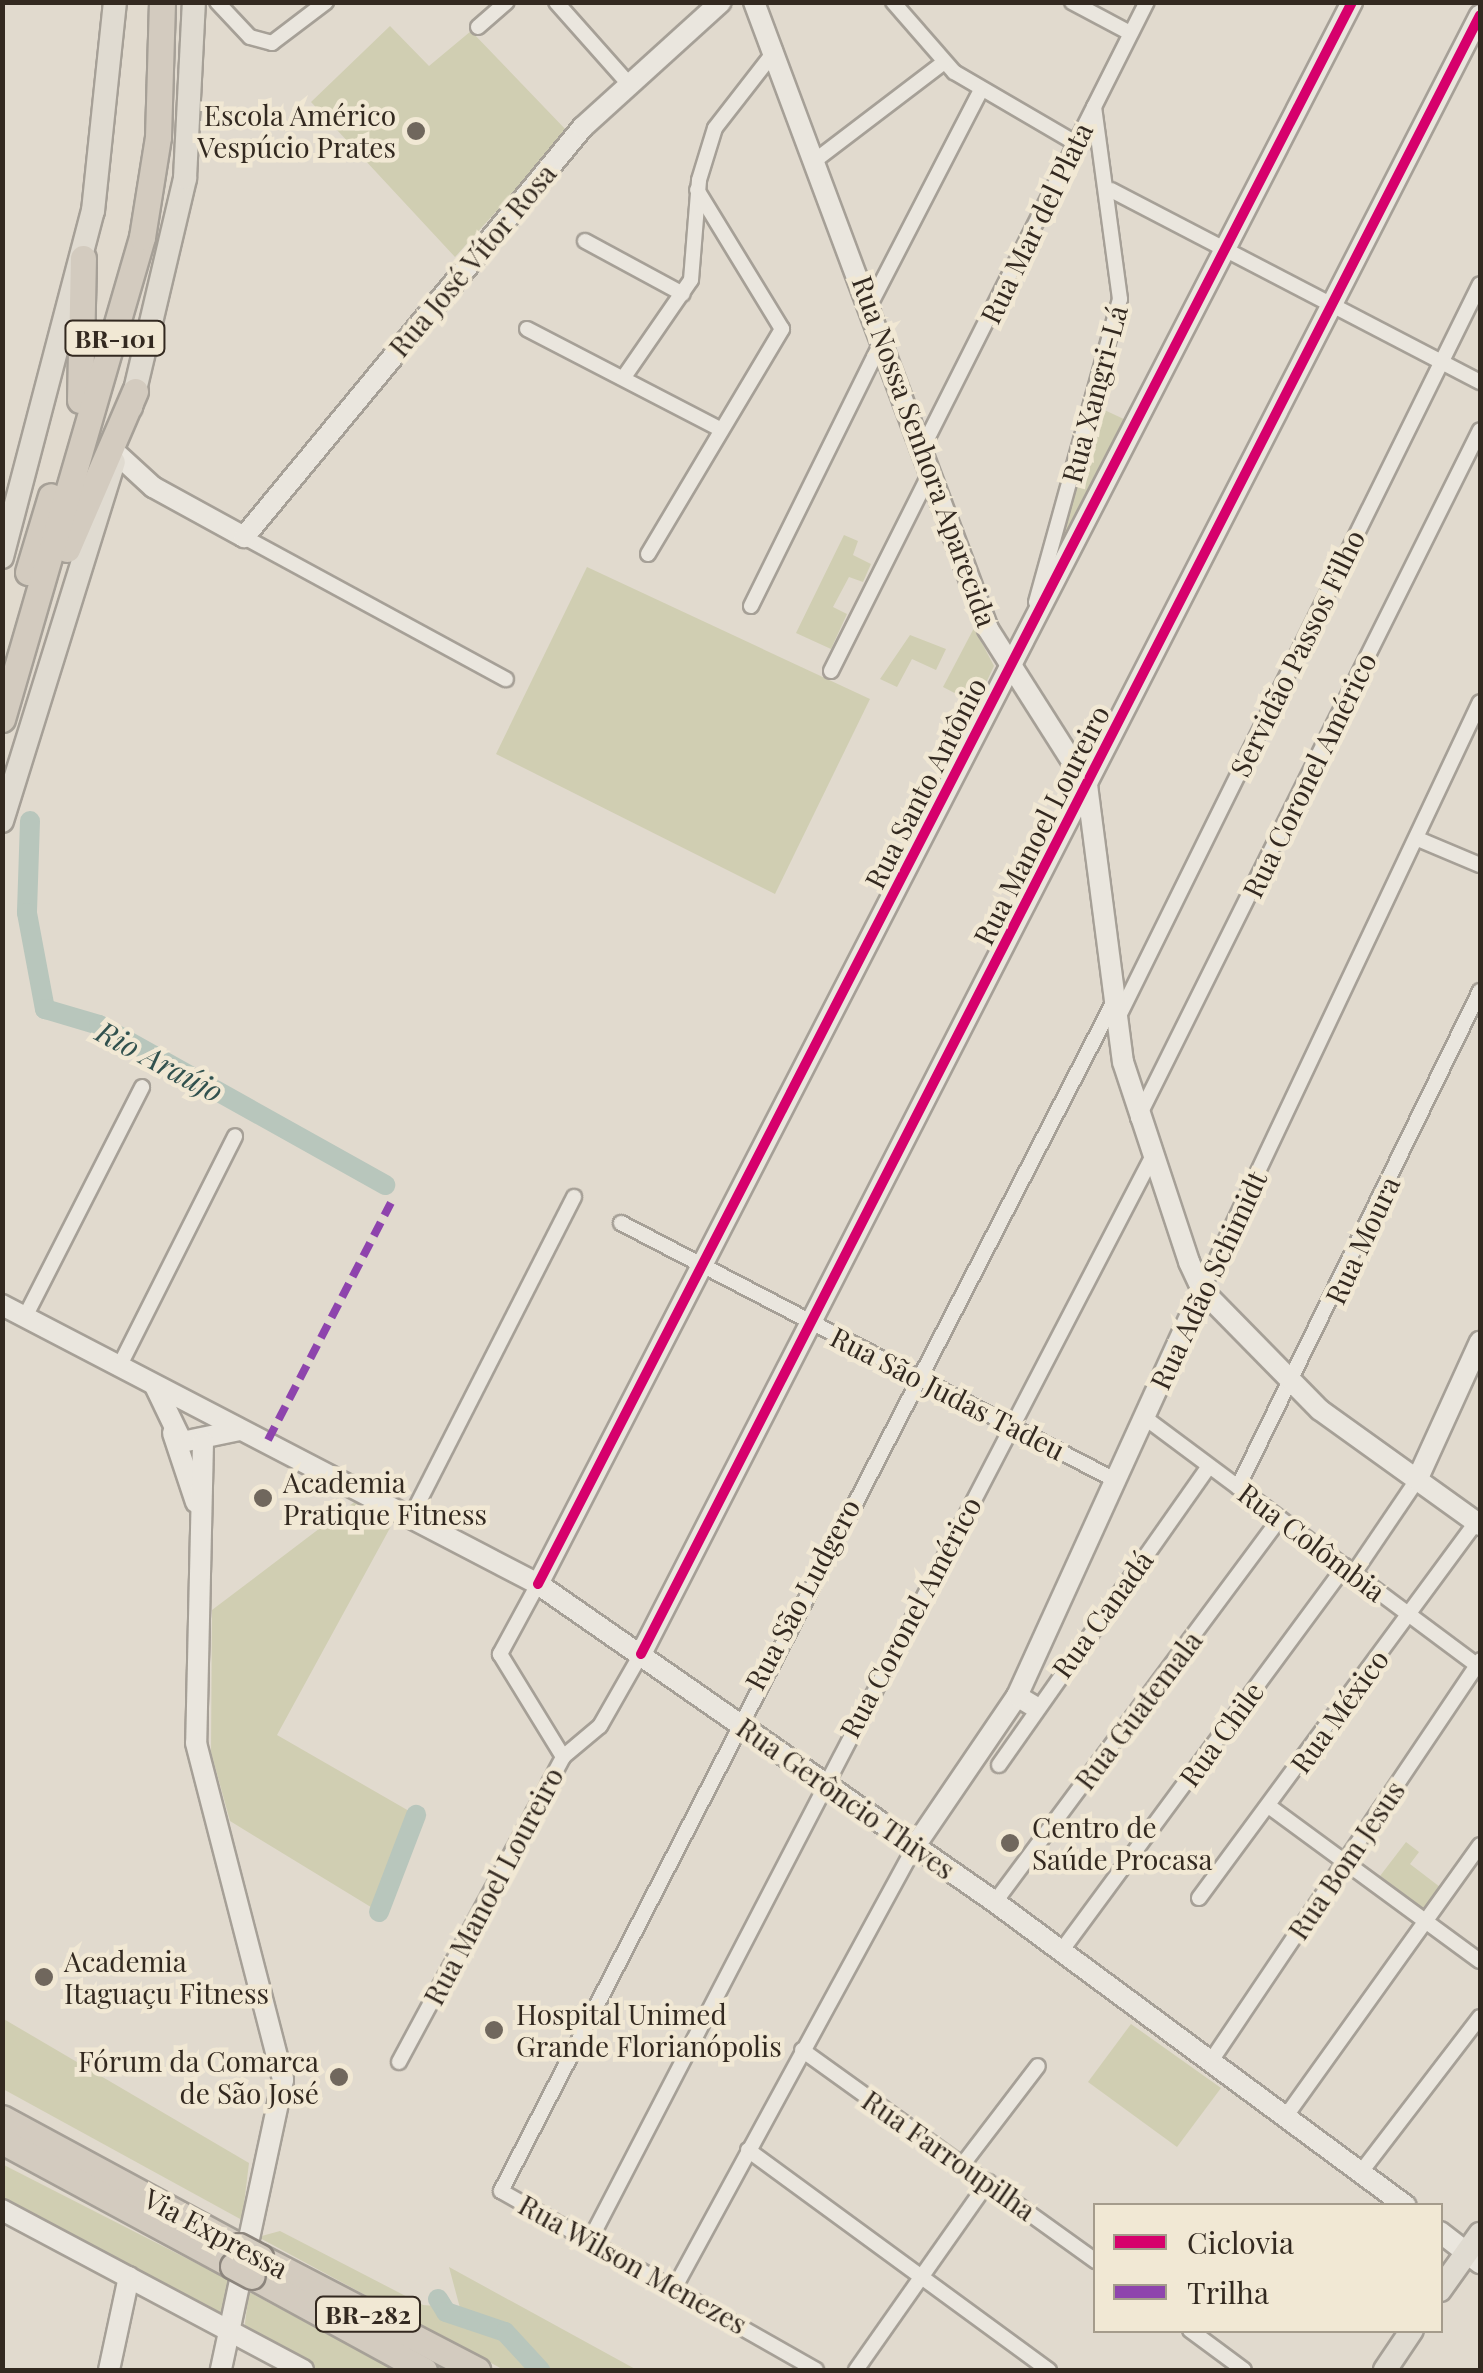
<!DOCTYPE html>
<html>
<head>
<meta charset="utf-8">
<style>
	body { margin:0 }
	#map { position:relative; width:1483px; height:2373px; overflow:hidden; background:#e1dace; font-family:"Playfair Display",serif }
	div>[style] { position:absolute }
	.green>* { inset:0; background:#d0ceb2 }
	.river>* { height:20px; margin:-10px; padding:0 10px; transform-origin:10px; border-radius:10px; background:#b8c6bc }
	.roads { filter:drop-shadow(2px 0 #a6a097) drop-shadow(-2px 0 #a6a097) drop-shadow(0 2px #a6a097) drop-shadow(0 -2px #a6a097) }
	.street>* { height:14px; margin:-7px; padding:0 7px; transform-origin:7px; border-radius:7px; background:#eae6de }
	.secondary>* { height:20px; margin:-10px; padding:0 10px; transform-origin:10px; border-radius:10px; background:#eae6de }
	.primary>* { height:22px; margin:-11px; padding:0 11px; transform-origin:11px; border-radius:11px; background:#e0dbd1 }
	.highway>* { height:25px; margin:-12.5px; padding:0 12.5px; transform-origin:12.5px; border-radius:12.5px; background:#d3cbbf }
	.bridges { filter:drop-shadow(2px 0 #8c857d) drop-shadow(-2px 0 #8c857d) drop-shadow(0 2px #8c857d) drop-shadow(0 -2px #8c857d) }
	.highway-bridge>* { height:25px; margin:-12.5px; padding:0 12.5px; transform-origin:12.5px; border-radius:12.5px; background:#d3cbbf }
	.quiet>* { height:8px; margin-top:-4px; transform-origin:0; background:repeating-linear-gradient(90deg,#8e44ad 0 15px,transparent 0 23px) }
	.cycleway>* { height:10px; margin:-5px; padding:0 5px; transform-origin:5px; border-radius:5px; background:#d6006c }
	.dots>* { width:28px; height:28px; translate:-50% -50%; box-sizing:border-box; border:5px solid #f1e8d4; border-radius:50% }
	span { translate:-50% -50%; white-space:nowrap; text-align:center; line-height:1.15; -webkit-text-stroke:9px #f1e8d4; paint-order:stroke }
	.shield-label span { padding:2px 8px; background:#f1e8d4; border:2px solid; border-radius:8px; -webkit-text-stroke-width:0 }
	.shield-label { font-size:25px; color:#332920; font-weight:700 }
	.poi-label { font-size:28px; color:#332920 }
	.right { translate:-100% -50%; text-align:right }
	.left { translate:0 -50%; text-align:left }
	.street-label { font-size:28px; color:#332920 }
	.water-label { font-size:30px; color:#31514e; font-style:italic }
	.frame { position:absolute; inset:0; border:5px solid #332920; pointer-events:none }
	.legend { position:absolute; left:1093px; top:2203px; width:350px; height:130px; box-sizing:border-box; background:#f1e8d4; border:2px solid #a59c8c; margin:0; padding:12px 18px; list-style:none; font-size:30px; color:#332920 }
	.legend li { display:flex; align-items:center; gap:20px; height:50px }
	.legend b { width:50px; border:2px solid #a59c8c }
</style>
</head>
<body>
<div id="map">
	<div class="green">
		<i style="clip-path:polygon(390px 26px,429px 66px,471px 31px,568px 132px,455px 257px,311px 102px)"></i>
		<i style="clip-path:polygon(1098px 407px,1128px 421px,1064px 549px,1059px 547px)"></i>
		<i style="clip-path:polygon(844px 535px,858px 541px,853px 555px,871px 564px,863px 582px,849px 577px,833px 607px,847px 614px,831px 649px,796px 633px)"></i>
		<i style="clip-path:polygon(587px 567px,870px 699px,775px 894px,496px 754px)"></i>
		<i style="clip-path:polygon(974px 628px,994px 666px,976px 704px,943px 687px)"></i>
		<i style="clip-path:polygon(910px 635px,946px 649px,936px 670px,912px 659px,897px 687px,880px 679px)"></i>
		<i style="clip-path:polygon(361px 1497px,396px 1517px,277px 1735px,416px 1815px,379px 1912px,230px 1821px,211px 1752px,212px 1610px)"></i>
		<i style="clip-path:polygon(1406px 1842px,1419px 1852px,1410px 1864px,1440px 1887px,1424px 1909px,1380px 1876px)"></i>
		<i style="clip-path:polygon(2px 2018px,249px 2163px,242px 2220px,3px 2089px)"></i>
		<i style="clip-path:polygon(1131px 2024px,1221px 2088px,1177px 2147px,1088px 2082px)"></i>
		<i style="clip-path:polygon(2px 2164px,231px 2281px,222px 2318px,3px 2200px)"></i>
		<i style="clip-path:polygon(280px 2231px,423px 2305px,460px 2308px,449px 2267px,637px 2370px,504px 2370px,258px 2237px)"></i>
		<i style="clip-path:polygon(249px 2292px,395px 2370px,312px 2370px,244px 2331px)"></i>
	</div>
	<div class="river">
		<i style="left:30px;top:821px;width:92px;rotate:91.9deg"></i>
		<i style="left:27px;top:913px;width:98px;rotate:79.4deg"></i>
		<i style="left:45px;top:1009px;width:56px;rotate:16.5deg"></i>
		<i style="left:99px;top:1025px;width:328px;rotate:29.2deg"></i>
		<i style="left:379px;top:1912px;width:104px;rotate:-69.1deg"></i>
		<i style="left:438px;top:2299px;width:15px;rotate:58deg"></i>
		<i style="left:446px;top:2312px;width:62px;rotate:18.7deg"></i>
		<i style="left:505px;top:2332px;width:52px;rotate:47.4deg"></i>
	</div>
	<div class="roads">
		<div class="street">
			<i style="left:217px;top:2px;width:48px;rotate:46.7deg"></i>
			<i style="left:250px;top:37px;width:23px;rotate:15deg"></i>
			<i style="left:272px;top:43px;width:68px;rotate:-37.2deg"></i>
			<i style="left:556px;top:2px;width:107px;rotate:48.4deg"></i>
			<i style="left:893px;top:2px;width:93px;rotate:48.9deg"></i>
			<i style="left:954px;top:72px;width:139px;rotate:30.3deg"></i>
			<i style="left:1072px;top:2px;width:66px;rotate:28.1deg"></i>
			<i style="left:478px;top:27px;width:38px;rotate:-41deg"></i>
			<i style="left:817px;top:159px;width:158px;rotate:-37.3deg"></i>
			<i style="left:1111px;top:190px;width:416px;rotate:27.5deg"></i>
			<i style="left:585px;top:241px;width:111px;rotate:28.4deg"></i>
			<i style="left:871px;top:303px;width:240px;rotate:-62.7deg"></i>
			<i style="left:527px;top:329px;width:217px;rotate:27.4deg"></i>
			<i style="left:624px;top:377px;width:118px;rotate:-55.4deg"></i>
			<i style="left:691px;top:280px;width:100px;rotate:-85.4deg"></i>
			<i style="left:699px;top:180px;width:54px;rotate:-72.9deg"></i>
			<i style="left:715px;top:128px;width:98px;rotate:-52.1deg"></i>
			<i style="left:925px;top:443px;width:494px;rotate:-63.3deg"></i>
			<i style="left:244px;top:537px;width:298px;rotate:28.5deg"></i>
			<i style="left:648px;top:554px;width:262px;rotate:-59.2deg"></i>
			<i style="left:782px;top:329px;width:163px;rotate:-121.4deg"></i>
			<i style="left:1036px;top:602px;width:314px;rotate:-74.5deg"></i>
			<i style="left:1120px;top:299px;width:194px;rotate:-97.7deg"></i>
			<i style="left:751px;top:606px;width:296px;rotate:-63.7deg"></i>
			<i style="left:831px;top:671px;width:224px;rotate:-63.4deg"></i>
			<i style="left:1418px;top:839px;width:67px;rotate:22.8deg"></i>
			<i style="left:1118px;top:1018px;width:818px;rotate:-63.75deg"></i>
			<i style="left:1138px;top:1118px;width:768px;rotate:-63.57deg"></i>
			<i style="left:621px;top:1223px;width:557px;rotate:27.49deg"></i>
			<i style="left:1202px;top:1290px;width:650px;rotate:-64.7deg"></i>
			<i style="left:25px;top:1317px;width:258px;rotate:-63deg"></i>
			<i style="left:120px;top:1365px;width:256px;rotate:-63.3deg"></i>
			<i style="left:1144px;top:1417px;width:419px;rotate:36.7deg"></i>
			<i style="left:1238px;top:1487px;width:552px;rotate:-63.99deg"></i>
			<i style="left:412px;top:1515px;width:357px;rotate:-63deg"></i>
			<i style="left:1354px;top:1573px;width:112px;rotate:-55.9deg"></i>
			<i style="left:538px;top:1584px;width:80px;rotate:118.5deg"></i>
			<i style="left:500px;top:1654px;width:121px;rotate:58.5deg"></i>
			<i style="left:999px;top:1765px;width:365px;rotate:-54.9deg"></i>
			<i style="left:1270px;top:1807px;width:260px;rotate:36.3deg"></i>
			<i style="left:1199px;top:1898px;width:467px;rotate:-53.6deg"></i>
			<i style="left:995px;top:1902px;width:478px;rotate:-53.4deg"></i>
			<i style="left:1062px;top:1950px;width:477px;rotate:-53.6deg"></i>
			<i style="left:802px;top:2050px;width:362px;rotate:35.7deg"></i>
			<i style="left:1211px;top:2061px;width:483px;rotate:-56.1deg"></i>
			<i style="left:399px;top:2062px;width:346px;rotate:-61.7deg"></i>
			<i style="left:563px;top:1757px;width:48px;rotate:-40deg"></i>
			<i style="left:600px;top:1726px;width:83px;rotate:-60.3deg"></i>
			<i style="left:1286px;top:2116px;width:333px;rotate:-54.4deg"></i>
			<i style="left:748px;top:2150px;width:373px;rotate:36.2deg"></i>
			<i style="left:963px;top:2164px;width:123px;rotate:-52.6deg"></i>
			<i style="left:1361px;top:2172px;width:195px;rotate:-52.5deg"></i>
			<i style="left:590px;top:2240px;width:1220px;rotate:-62.57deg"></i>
			<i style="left:675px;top:2287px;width:502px;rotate:-61.44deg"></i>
			<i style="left:1190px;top:2330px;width:67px;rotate:36.5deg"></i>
			<i style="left:816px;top:2370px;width:362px;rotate:-150.4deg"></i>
			<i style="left:501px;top:2191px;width:1336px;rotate:-62.74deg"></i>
			<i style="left:856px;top:2370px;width:230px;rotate:-54.9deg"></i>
		</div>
		<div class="secondary">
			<i style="left:754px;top:2px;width:669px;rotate:69.53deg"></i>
			<i style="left:988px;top:629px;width:185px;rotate:57.6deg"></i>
			<i style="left:1087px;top:785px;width:279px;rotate:82.6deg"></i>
			<i style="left:1123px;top:1062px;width:211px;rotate:71.7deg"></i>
			<i style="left:1189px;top:1262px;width:31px;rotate:65deg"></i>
			<i style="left:1202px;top:1290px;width:168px;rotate:45.5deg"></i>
			<i style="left:1320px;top:1410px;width:197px;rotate:35.7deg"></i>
			<i style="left:117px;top:454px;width:49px;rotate:42.5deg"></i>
			<i style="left:153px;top:487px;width:104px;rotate:28.8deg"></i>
			<i style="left:244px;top:537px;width:532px;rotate:-50.42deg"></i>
			<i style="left:583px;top:127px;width:186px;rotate:-42.2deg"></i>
			<i style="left:2px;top:1305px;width:604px;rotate:27.5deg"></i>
			<i style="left:538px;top:1584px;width:557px;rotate:34.83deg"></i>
			<i style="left:995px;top:1902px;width:511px;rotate:36.49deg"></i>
			<i style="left:155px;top:1386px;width:62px;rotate:64.3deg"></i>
			<i style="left:182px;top:1442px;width:59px;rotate:-11.7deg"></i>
			<i style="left:173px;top:1433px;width:73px;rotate:71.6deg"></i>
			<i style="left:203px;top:1442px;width:301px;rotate:91.3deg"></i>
			<i style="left:196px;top:1743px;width:348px;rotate:75.5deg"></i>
			<i style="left:283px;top:2080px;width:297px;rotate:102.1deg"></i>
			<i style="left:1417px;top:1480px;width:152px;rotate:-65.5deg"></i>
			<i style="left:538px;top:1584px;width:1779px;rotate:-62.77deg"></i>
			<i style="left:641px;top:1654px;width:1841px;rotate:-62.89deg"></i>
			<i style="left:1017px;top:1696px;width:21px;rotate:31deg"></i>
			<i style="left:915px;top:1846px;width:181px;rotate:-55.8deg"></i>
			<i style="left:1017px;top:1696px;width:446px;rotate:-65.5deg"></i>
			<i style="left:2px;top:2210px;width:341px;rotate:28deg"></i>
			<i style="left:1440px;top:2232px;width:51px;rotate:37.8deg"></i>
			<i style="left:109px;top:2370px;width:95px;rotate:-77.9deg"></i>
		</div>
		<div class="primary">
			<i style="left:131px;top:407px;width:235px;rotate:-76.7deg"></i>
			<i style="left:185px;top:178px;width:176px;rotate:-87.1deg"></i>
			<i style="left:2px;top:557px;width:358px;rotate:-75.3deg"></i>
			<i style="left:93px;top:211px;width:210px;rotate:-84deg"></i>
			<i style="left:2px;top:821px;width:376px;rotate:-72.7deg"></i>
			<i style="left:1440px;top:2290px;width:69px;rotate:-54.5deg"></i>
			<i style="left:1385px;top:2370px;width:48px;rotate:-56deg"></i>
		</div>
		<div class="highway">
			<i style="left:80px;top:400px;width:142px;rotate:-88.8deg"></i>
			<i style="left:67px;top:549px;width:172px;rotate:-66.7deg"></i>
			<i style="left:28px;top:572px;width:79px;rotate:-73.2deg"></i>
			<i style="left:2px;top:719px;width:502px;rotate:-73.8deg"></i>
			<i style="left:142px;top:237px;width:101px;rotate:-80.9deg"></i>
			<i style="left:158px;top:137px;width:135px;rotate:-88.3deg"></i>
			<i style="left:2px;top:2118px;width:269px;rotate:28.4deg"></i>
			<i style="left:2px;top:2141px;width:263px;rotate:28.4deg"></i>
			<i style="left:260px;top:2257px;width:245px;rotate:27.5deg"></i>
			<i style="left:252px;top:2276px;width:196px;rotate:28.7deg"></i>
		</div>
	</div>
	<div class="bridges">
		<div class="highway-bridge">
			<i style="left:239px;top:2246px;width:24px;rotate:28deg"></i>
			<i style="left:233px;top:2266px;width:21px;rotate:28deg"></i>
		</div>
	</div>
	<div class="quiet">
		<i style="left:268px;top:1440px;width:267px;rotate:-62.6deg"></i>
	</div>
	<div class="cycleway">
		<i style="left:538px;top:1584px;width:1779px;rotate:-62.77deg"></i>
		<i style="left:641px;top:1654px;width:1841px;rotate:-62.89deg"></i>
	</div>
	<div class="dots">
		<i style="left:416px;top:131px;background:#70675d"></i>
		<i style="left:263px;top:1498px;background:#70675d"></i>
		<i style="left:1010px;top:1843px;background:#70675d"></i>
		<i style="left:44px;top:1977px;background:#70675d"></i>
		<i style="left:494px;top:2030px;background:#70675d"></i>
		<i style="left:339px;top:2077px;background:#70675d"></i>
	</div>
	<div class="shield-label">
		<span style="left:115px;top:338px">BR-101</span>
		<span style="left:368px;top:2314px">BR-282</span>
	</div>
	<div class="poi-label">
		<span class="right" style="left:396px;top:131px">Escola Américo<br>Vespúcio Prates</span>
		<span class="left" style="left:283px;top:1498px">Academia<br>Pratique Fitness</span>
		<span class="left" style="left:1032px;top:1843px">Centro de<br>Saúde Procasa</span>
		<span class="left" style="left:64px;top:1977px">Academia<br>Itaguaçu Fitness</span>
		<span class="left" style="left:516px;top:2030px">Hospital Unimed<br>Grande Florianópolis</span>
		<span class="right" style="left:319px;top:2077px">Fórum da Comarca<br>de São José</span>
	</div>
	<div class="street-label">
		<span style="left:1036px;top:223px;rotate:-64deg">Rua Mar del Plata</span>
		<span style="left:472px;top:260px;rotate:-50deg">Rua José Vítor Rosa</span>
		<span style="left:1094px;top:394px;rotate:-75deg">Rua Xangri-Lá</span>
		<span style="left:925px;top:451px;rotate:70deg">Rua Nossa Senhora Aparecida</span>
		<span style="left:1297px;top:653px;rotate:-64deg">Servidão Passos Filho</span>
		<span style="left:1309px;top:775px;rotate:-64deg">Rua Coronel Américo</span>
		<span style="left:925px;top:783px;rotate:-63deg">Rua Santo Antônio</span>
		<span style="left:1041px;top:825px;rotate:-63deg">Rua Manoel Loureiro</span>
		<span style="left:1362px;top:1240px;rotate:-65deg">Rua Moura</span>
		<span style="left:1208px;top:1280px;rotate:-65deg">Rua Adão Schimidt</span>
		<span style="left:948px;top:1393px;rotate:27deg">Rua São Judas Tadeu</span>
		<span style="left:1312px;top:1542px;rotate:37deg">Rua Colômbia</span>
		<span style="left:802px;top:1594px;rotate:-62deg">Rua São Ludgero</span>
		<span style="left:1102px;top:1614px;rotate:-54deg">Rua Canadá</span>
		<span style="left:910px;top:1617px;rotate:-62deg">Rua Coronel Américo</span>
		<span style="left:1138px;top:1710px;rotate:-53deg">Rua Guatemala</span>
		<span style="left:1339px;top:1711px;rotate:-54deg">Rua México</span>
		<span style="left:1221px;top:1734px;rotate:-54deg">Rua Chile</span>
		<span style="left:846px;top:1798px;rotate:35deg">Rua Gerôncio Thives</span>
		<span style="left:1346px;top:1860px;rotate:-56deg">Rua Bom Jesus</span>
		<span style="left:493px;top:1886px;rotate:-62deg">Rua Manoel Loureiro</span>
		<span style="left:949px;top:2155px;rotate:35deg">Rua Farroupilha</span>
		<span style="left:216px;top:2233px;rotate:28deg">Via Expressa</span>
		<span style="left:633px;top:2264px;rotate:29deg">Rua Wilson Menezes</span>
	</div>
	<div class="water-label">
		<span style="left:160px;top:1061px;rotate:28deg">Rio Araújo</span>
	</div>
	<div class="frame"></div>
	<ul class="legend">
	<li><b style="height:12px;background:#d6006c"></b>Ciclovia</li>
	<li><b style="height:12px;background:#8e44ad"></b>Trilha</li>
	</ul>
</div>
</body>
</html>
